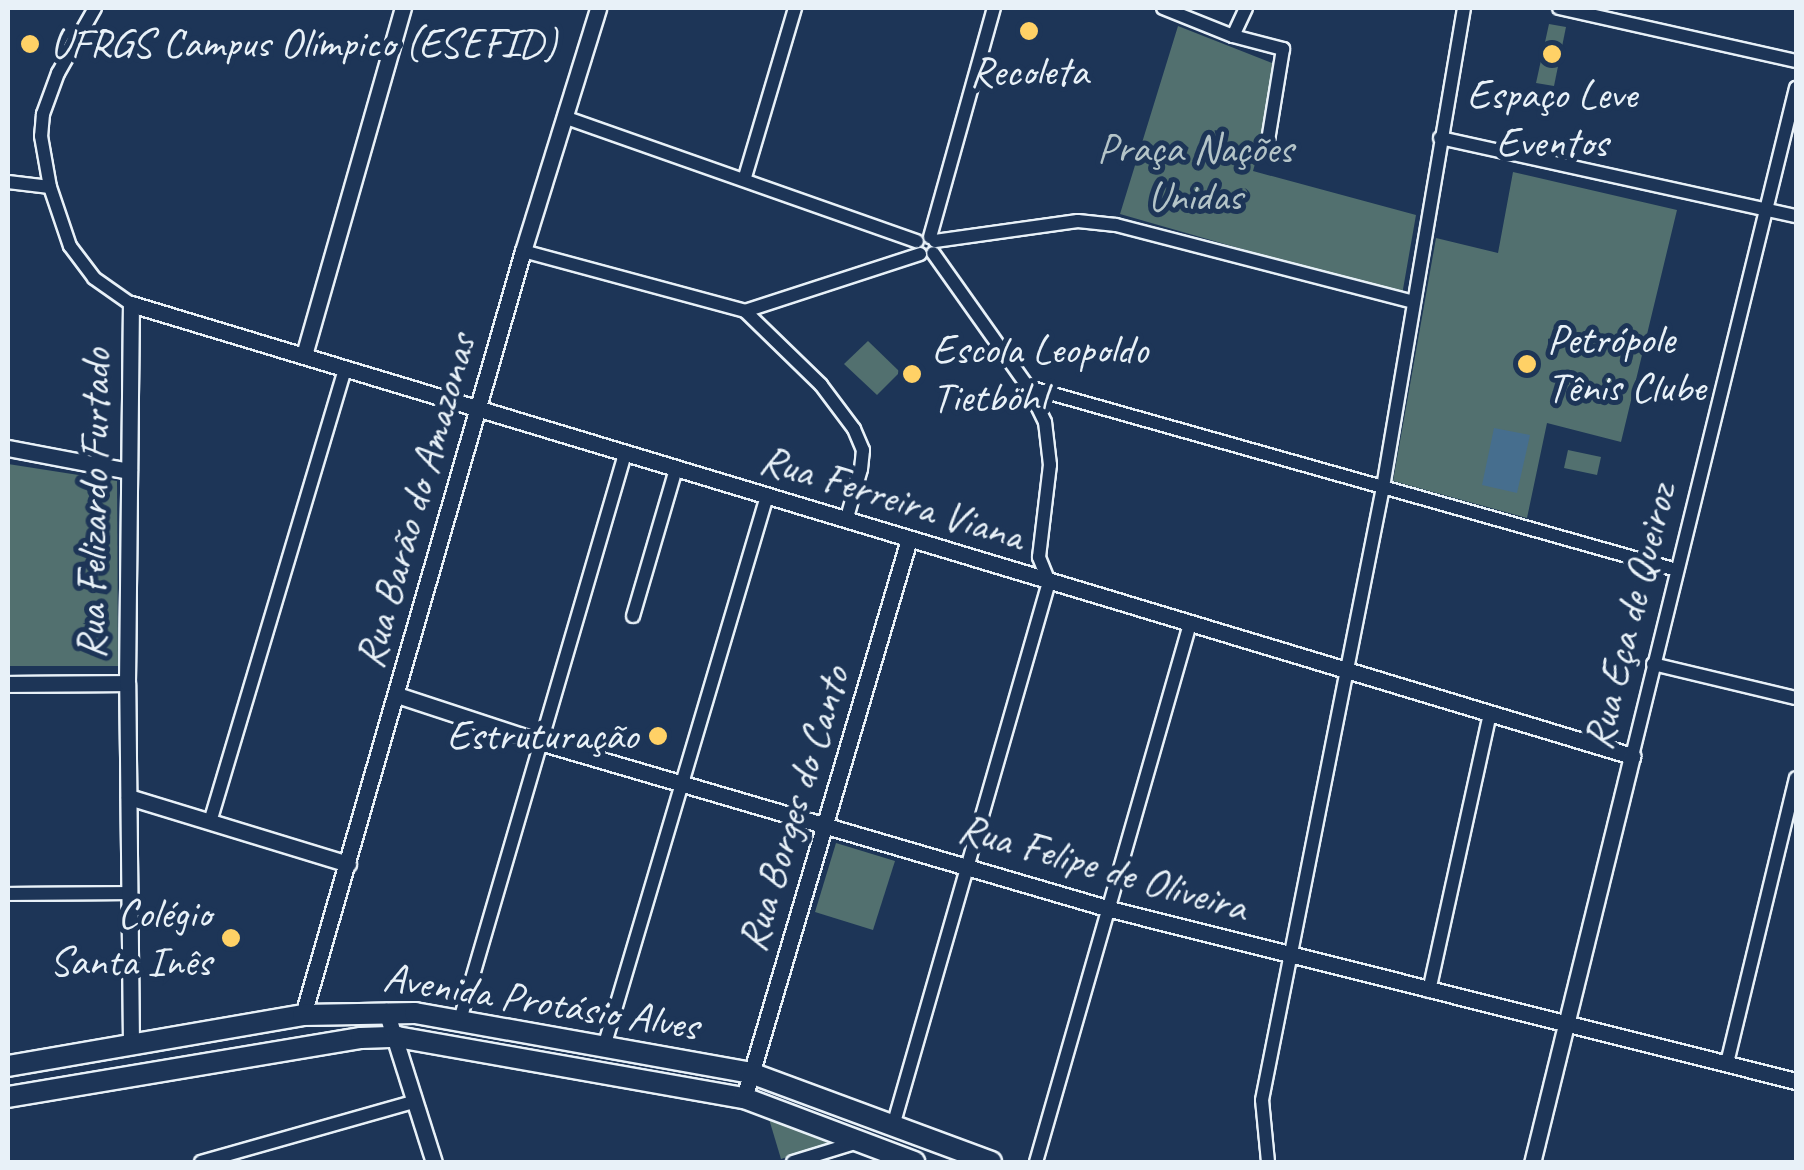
<!DOCTYPE html>
<html>
<head>
<meta charset="utf-8">
<style>
	body { margin:0 }
	#map { position:relative; width:1804px; height:1170px; overflow:hidden; background:#1d3557; font-family:Caveat,sans-serif }
	div>[style] { position:absolute }
	.green>* { inset:0; background:#52706f }
	.water>* { inset:0; background:#466e8e }
	.roads { filter:drop-shadow(2px 0 #e8f1f8) drop-shadow(-2px 0 #e8f1f8) drop-shadow(0 2px #e8f1f8) drop-shadow(0 -2px #e8f1f8) }
	.minor>* { height:12px; margin:-6px; padding:0 6px; transform-origin:6px; border-radius:6px; background:#1d3557 }
	.tertiary>* { height:15px; margin:-7.5px; padding:0 7.5px; transform-origin:7.5px; border-radius:7.5px; background:#1d3557 }
	.primary>* { height:20px; margin:-10px; padding:0 10px; transform-origin:10px; border-radius:10px; background:#1d3557 }
	.dots>* { width:28px; height:28px; translate:-50% -50%; box-sizing:border-box; border:5px solid #1d3557; border-radius:50% }
	span { translate:-50% -50%; white-space:nowrap; text-align:center; line-height:1.15; -webkit-text-stroke:10px #1d3557; paint-order:stroke }
	.poi-label { font-size:42px; color:#e8f1f8 }
	.left { translate:0 -50%; text-align:left }
	.right { translate:-100% -50%; text-align:right }
	.park-label { font-size:42px; color:#b4c4c8 }
	.street-label { font-size:42px; color:#e8f1f8 }
	.frame { position:absolute; inset:0; border:10px solid #e8f1f8; pointer-events:none }
</style>
</head>
<body>
<div id="map">
	<div class="green">
		<i style="clip-path:polygon(1549px 24px,1566px 27px,1554px 86px,1536px 83px)"></i>
		<i style="clip-path:polygon(1178px 26px,1282px 67px,1253px 171px,1416px 215px,1402px 295px,1120px 214px)"></i>
		<i style="clip-path:polygon(1513px 172px,1677px 210px,1621px 442px,1547px 423px,1527px 518px,1393px 481px,1436px 238px,1498px 253px)"></i>
		<i style="clip-path:polygon(868px 341px,900px 372px,877px 395px,844px 364px)"></i>
		<i style="clip-path:polygon(1568px 450px,1601px 457px,1597px 475px,1564px 468px)"></i>
		<i style="clip-path:polygon(8px 464px,117px 481px,118px 666px,8px 666px)"></i>
		<i style="clip-path:polygon(836px 843px,895px 861px,873px 930px,815px 912px)"></i>
		<i style="clip-path:polygon(769px 1119px,831px 1144px,781px 1159px)"></i>
	</div>
	<div class="water">
		<i style="clip-path:polygon(1494px 428px,1530px 435px,1517px 493px,1482px 485px)"></i>
	</div>
	<div class="roads">
		<div class="minor">
			<i style="left:95px;top:8px;width:75px;rotate:119.6deg"></i>
			<i style="left:58px;top:73px;width:44px;rotate:110.1deg"></i>
			<i style="left:43px;top:114px;width:22px;rotate:95deg"></i>
			<i style="left:41px;top:136px;width:52px;rotate:80deg"></i>
			<i style="left:50px;top:187px;width:62px;rotate:71.3deg"></i>
			<i style="left:70px;top:246px;width:40px;rotate:53deg"></i>
			<i style="left:94px;top:278px;width:45px;rotate:35.1deg"></i>
			<i style="left:1163px;top:8px;width:75px;rotate:21.8deg"></i>
			<i style="left:1233px;top:36px;width:52px;rotate:14.6deg"></i>
			<i style="left:1283px;top:49px;width:93px;rotate:99.3deg"></i>
			<i style="left:1559px;top:8px;width:243px;rotate:12.6deg"></i>
			<i style="left:1233px;top:36px;width:31px;rotate:-65deg"></i>
			<i style="left:564px;top:117px;width:374px;rotate:19.4deg"></i>
			<i style="left:1440px;top:138px;width:364px;rotate:12.4deg"></i>
			<i style="left:745px;top:177px;width:176px;rotate:-73.5deg"></i>
			<i style="left:8px;top:182px;width:42px;rotate:6.8deg"></i>
			<i style="left:930px;top:237px;width:238px;rotate:-74.4deg"></i>
			<i style="left:935px;top:241px;width:144px;rotate:-8deg"></i>
			<i style="left:1078px;top:221px;width:38px;rotate:6deg"></i>
			<i style="left:1116px;top:225px;width:307px;rotate:14.5deg"></i>
			<i style="left:523px;top:251px;width:230px;rotate:15.1deg"></i>
			<i style="left:745px;top:311px;width:184px;rotate:-18deg"></i>
			<i style="left:745px;top:311px;width:106px;rotate:44.2deg"></i>
			<i style="left:821px;top:385px;width:55px;rotate:53.1deg"></i>
			<i style="left:854px;top:429px;width:23px;rotate:67deg"></i>
			<i style="left:863px;top:450px;width:19px;rotate:96deg"></i>
			<i style="left:861px;top:469px;width:54px;rotate:106.1deg"></i>
			<i style="left:1028px;top:387px;width:674px;rotate:15.75deg"></i>
			<i style="left:633px;top:616px;width:153px;rotate:-73.7deg"></i>
			<i style="left:1653px;top:664px;width:147px;rotate:13.4deg"></i>
			<i style="left:1632px;top:756px;width:688px;rotate:-76.21deg"></i>
			<i style="left:210px;top:822px;width:474px;rotate:-73.4deg"></i>
			<i style="left:8px;top:894px;width:121px;rotate:-0.5deg"></i>
			<i style="left:1429px;top:991px;width:284px;rotate:-77.6deg"></i>
			<i style="left:460px;top:1020px;width:590px;rotate:-73.75deg"></i>
			<i style="left:604px;top:1047px;width:575px;rotate:-73.52deg"></i>
			<i style="left:1727px;top:1063px;width:293px;rotate:-76.4deg"></i>
			<i style="left:893px;top:1126px;width:566px;rotate:-74deg"></i>
			<i style="left:1049px;top:582px;width:27px;rotate:-112deg"></i>
			<i style="left:1039px;top:557px;width:93px;rotate:-83.2deg"></i>
			<i style="left:1050px;top:465px;width:43px;rotate:-96.6deg"></i>
			<i style="left:1045px;top:422px;width:39px;rotate:-116deg"></i>
			<i style="left:1028px;top:387px;width:164px;rotate:-125.3deg"></i>
			<i style="left:201px;top:1162px;width:223px;rotate:-15.8deg"></i>
			<i style="left:793px;top:1162px;width:68px;rotate:-17.1deg"></i>
			<i style="left:1036px;top:1162px;width:560px;rotate:-74.03deg"></i>
			<i style="left:1268px;top:1162px;width:62px;rotate:-95.5deg"></i>
			<i style="left:1262px;top:1100px;width:625px;rotate:-78.83deg"></i>
			<i style="left:1383px;top:487px;width:486px;rotate:-80.4deg"></i>
		</div>
		<div class="tertiary">
			<i style="left:304px;top:355px;width:361px;rotate:-74.1deg"></i>
			<i style="left:8px;top:448px;width:123px;rotate:10.8deg"></i>
			<i style="left:8px;top:684px;width:119px;rotate:-0.5deg"></i>
			<i style="left:397px;top:695px;width:154px;rotate:18.2deg"></i>
			<i style="left:543px;top:743px;width:591px;rotate:16.32deg"></i>
			<i style="left:1110px;top:909px;width:707px;rotate:14.08deg"></i>
			<i style="left:129px;top:797px;width:229px;rotate:17deg"></i>
			<i style="left:386px;top:1011px;width:158px;rotate:72.4deg"></i>
			<i style="left:303px;top:1015px;width:795px;rotate:-73.94deg"></i>
			<i style="left:523px;top:251px;width:254px;rotate:-72.8deg"></i>
			<i style="left:131px;top:1044px;width:361px;rotate:-90.6deg"></i>
			<i style="left:127px;top:683px;width:379px;rotate:-89.4deg"></i>
			<i style="left:131px;top:304px;width:1568px;rotate:16.76deg"></i>
			<i style="left:1632px;top:756px;width:418px;rotate:103.8deg"></i>
			<i style="left:744px;top:1098px;width:583px;rotate:-73.55deg"></i>
		</div>
		<div class="primary">
			<i style="left:8px;top:1066px;width:299px;rotate:-9.8deg"></i>
			<i style="left:303px;top:1015px;width:112px;rotate:-1deg"></i>
			<i style="left:415px;top:1013px;width:341px;rotate:10.1deg"></i>
			<i style="left:751px;top:1073px;width:256px;rotate:20.3deg"></i>
			<i style="left:8px;top:1097px;width:358px;rotate:-9.5deg"></i>
			<i style="left:361px;top:1038px;width:36px;rotate:-2deg"></i>
			<i style="left:397px;top:1037px;width:352px;rotate:10deg"></i>
			<i style="left:744px;top:1098px;width:182px;rotate:20.6deg"></i>
		</div>
	</div>
	<div class="dots">
		<i style="left:1029px;top:31px;background:#ffd166"></i>
		<i style="left:30px;top:44px;background:#ffd166"></i>
		<i style="left:1552px;top:54px;background:#ffd166"></i>
		<i style="left:1527px;top:364px;background:#ffd166"></i>
		<i style="left:912px;top:374px;background:#ffd166"></i>
		<i style="left:658px;top:736px;background:#ffd166"></i>
		<i style="left:231px;top:938px;background:#ffd166"></i>
	</div>
	<div class="poi-label">
		<span class="left" style="left:50px;top:44px">UFRGS Campus Olímpico (ESEFID)</span>
		<span style="left:1029px;top:72px">Recoleta</span>
		<span style="left:1552px;top:119px">Espaço Leve<br>Eventos</span>
		<span class="left" style="left:1547px;top:364px">Petrópole<br>Tênis Clube</span>
		<span class="left" style="left:932px;top:374px">Escola Leopoldo<br>Tietböhl</span>
		<span class="right" style="left:638px;top:736px">Estruturação</span>
		<span class="right" style="left:211px;top:938px">Colégio<br>Santa Inês</span>
	</div>
	<div class="park-label">
		<span style="left:1195px;top:173px">Praça Nações<br>Unidas</span>
	</div>
	<div class="street-label">
		<span style="left:892px;top:498px;rotate:17deg">Rua Ferreira Viana</span>
		<span style="left:416px;top:501px;rotate:-74deg">Rua Barão do Amazonas</span>
		<span style="left:94px;top:504px;rotate:-89deg">Rua Felizardo Furtado</span>
		<span style="left:1630px;top:617px;rotate:-76deg">Rua Eça de Queiroz</span>
		<span style="left:794px;top:809px;rotate:-73deg">Rua Borges do Canto</span>
		<span style="left:1103px;top:868px;rotate:16deg">Rua Felipe de Oliveira</span>
		<span style="left:541px;top:1002px;rotate:9deg">Avenida Protásio Alves</span>
	</div>
	<div class="frame"></div>
</div>
</body>
</html>
